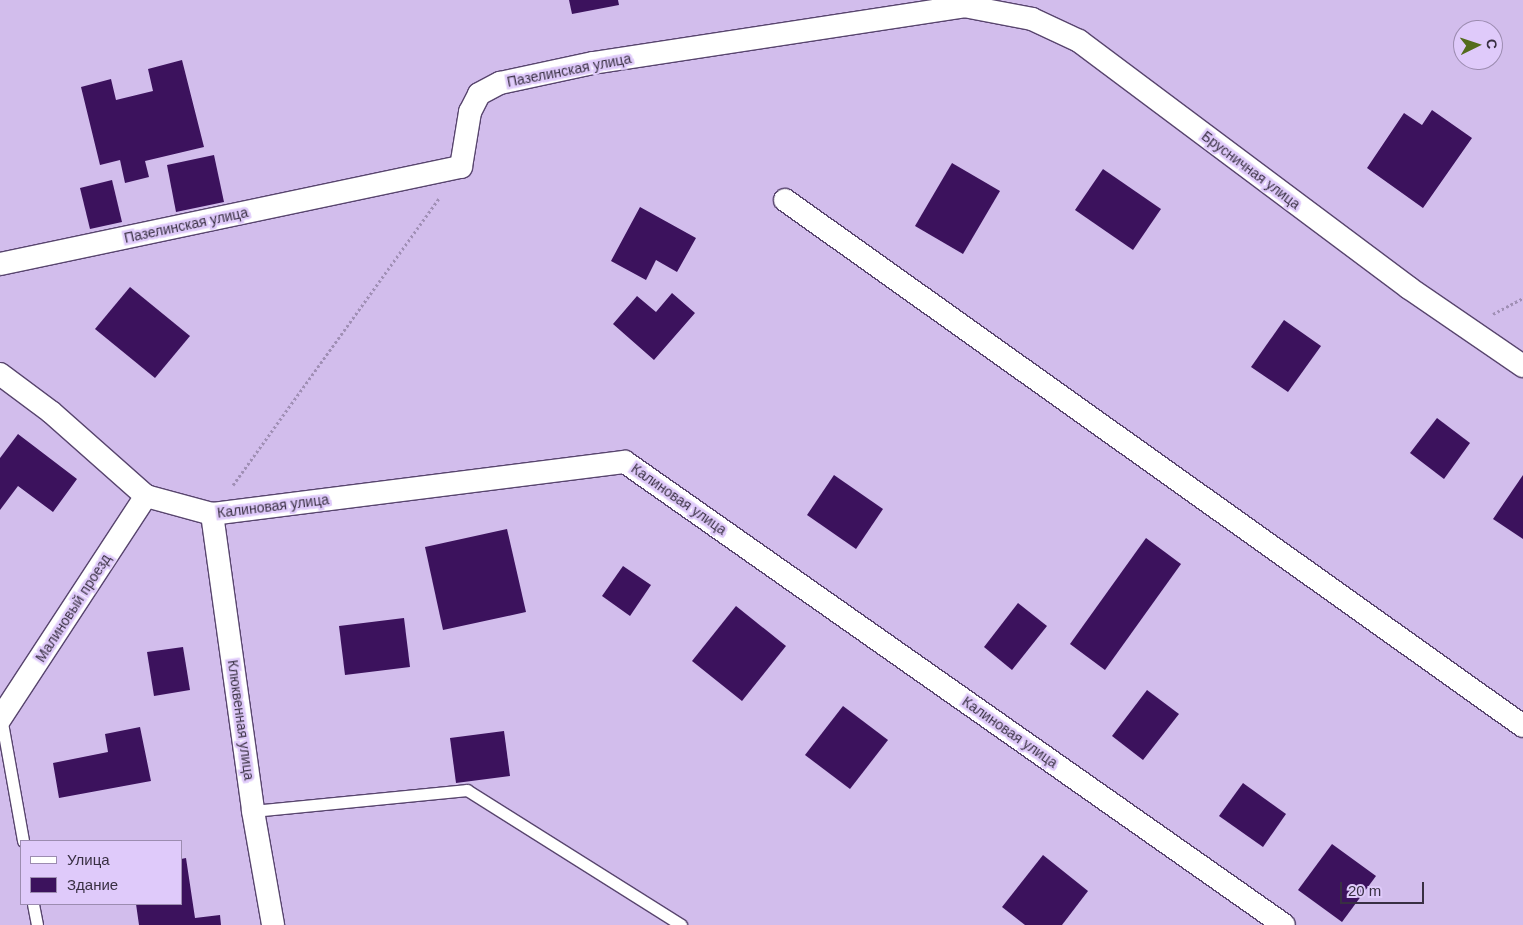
<!DOCTYPE html>
<html>
<head>
<meta charset="utf-8">
<style>
	body { margin:0 }
	#map { position:relative; width:1523px; height:925px; overflow:hidden; background:#d2bdec; font-family:Arial,sans-serif }
	div>[style] { position:absolute }
	.building>* { inset:0; background:#3c125d }
	.path>* { height:3px; margin-top:-1.5px; transform-origin:0; background:repeating-linear-gradient(90deg,#a08fb5 0 2.5px,transparent 0 5px) }
	.roads { filter:drop-shadow(1px 0 #58456e) drop-shadow(-1px 0 #58456e) drop-shadow(0 1px #58456e) drop-shadow(0 -1px #58456e) }
	.service>* { height:11px; margin:-5.5px; padding:0 5.5px; transform-origin:5.5px; border-radius:5.5px; background:#fff }
	.minor>* { height:22px; margin:-11px; padding:0 11px; transform-origin:11px; border-radius:11px; background:#fff }
	span { translate:-50% -50%; white-space:nowrap; text-align:center; line-height:1.15; -webkit-text-stroke:5px #dfcafa; paint-order:stroke }
	.street-label { font-size:14px; color:#382f42 }
	.legend { position:absolute; left:20px; top:840px; width:162px; height:65px; box-sizing:border-box; background:#dfcafa; border:1px solid #9c8cb0; margin:0; padding:6px 9px; list-style:none; font-size:15px; color:#382f42 }
	.legend li { display:flex; align-items:center; gap:10px; height:25px }
	.legend b { width:25px; border:1px solid #9c8cb0 }
	.north { position:absolute; left:1453px; top:20px; width:50px; height:50px; box-sizing:border-box; background:#dfcafa; border:1px solid #9c8cb0; border-radius:50%; rotate:86deg; font-size:14px; font-weight:700; line-height:20px; text-align:center; color:#382f42 }
	.north::after { content:''; display:block; margin:auto; width:18px; height:22px; background:#546c1d; clip-path:polygon(50% 0,100% 100%,50% 72%,0 100%) }
	.scale { position:absolute; left:1340px; top:882px; width:84px; height:22px; box-sizing:border-box; border:2px solid #382f42; border-top:0; padding-left:6px; font-size:15px; line-height:18px; white-space:nowrap; color:#382f42; -webkit-text-stroke:4px #dfcafa; paint-order:stroke }
</style>
</head>
<body>
<div id="map">
	<div class="building">
		<i style="clip-path:polygon(569px 0,618px 0,619px 5px,572px 14px)"></i>
		<i style="clip-path:polygon(182px 60px,204px 147px,145px 161px,149px 177px,125px 183px,120px 160px,100px 165px,81px 87px,111px 79px,116px 100px,153px 91px,148px 69px)"></i>
		<i style="clip-path:polygon(1432px 110px,1472px 138px,1423px 208px,1367px 168px,1404px 113px,1422px 125px)"></i>
		<i style="clip-path:polygon(214px 155px,224px 202px,176px 212px,167px 165px)"></i>
		<i style="clip-path:polygon(952px 163px,1000px 191px,963px 254px,915px 226px)"></i>
		<i style="clip-path:polygon(1103px 169px,1161px 209px,1133px 250px,1075px 210px)"></i>
		<i style="clip-path:polygon(112px 180px,122px 222px,90px 229px,80px 188px)"></i>
		<i style="clip-path:polygon(640px 207px,696px 238px,677px 272px,656px 260px,646px 280px,611px 261px)"></i>
		<i style="clip-path:polygon(130px 287px,190px 336px,155px 378px,95px 329px)"></i>
		<i style="clip-path:polygon(672px 293px,695px 313px,654px 360px,613px 324px,637px 296px,656px 312px)"></i>
		<i style="clip-path:polygon(1284px 320px,1321px 346px,1288px 392px,1251px 367px)"></i>
		<i style="clip-path:polygon(1437px 418px,1470px 443px,1444px 479px,1410px 453px)"></i>
		<i style="clip-path:polygon(18px 434px,77px 479px,53px 512px,18px 486px,0 510px,0 458px)"></i>
		<i style="clip-path:polygon(834px 475px,883px 509px,856px 549px,807px 515px)"></i>
		<i style="clip-path:polygon(1523px 475px,1523px 539px,1493px 519px)"></i>
		<i style="clip-path:polygon(507px 529px,526px 612px,443px 630px,425px 547px)"></i>
		<i style="clip-path:polygon(1146px 538px,1181px 564px,1105px 670px,1070px 644px)"></i>
		<i style="clip-path:polygon(623px 566px,651px 585px,630px 616px,602px 596px)"></i>
		<i style="clip-path:polygon(1018px 603px,1047px 626px,1012px 670px,984px 647px)"></i>
		<i style="clip-path:polygon(736px 606px,786px 646px,742px 701px,692px 661px)"></i>
		<i style="clip-path:polygon(404px 618px,410px 667px,345px 675px,339px 626px)"></i>
		<i style="clip-path:polygon(183px 647px,190px 690px,154px 696px,147px 652px)"></i>
		<i style="clip-path:polygon(1147px 690px,1179px 714px,1143px 760px,1112px 736px)"></i>
		<i style="clip-path:polygon(843px 706px,888px 740px,850px 789px,805px 755px)"></i>
		<i style="clip-path:polygon(140px 727px,151px 781px,59px 798px,53px 763px,108px 752px,105px 734px)"></i>
		<i style="clip-path:polygon(504px 731px,510px 776px,456px 783px,450px 738px)"></i>
		<i style="clip-path:polygon(1243px 783px,1286px 814px,1263px 847px,1219px 816px)"></i>
		<i style="clip-path:polygon(1332px 844px,1376px 876px,1342px 922px,1298px 890px)"></i>
		<i style="clip-path:polygon(1043px 855px,1088px 891px,1062px 925px,1025px 925px,1002px 907px)"></i>
		<i style="clip-path:polygon(186px 858px,195px 918px,220px 915px,221px 925px,139px 925px,136px 904px,181px 904px,181px 859px)"></i>
	</div>
	<div class="path">
		<i style="left:1493px;top:314px;width:34px;rotate:-28deg"></i>
		<i style="left:233px;top:485px;width:353px;rotate:-54.3deg"></i>
	</div>
	<div class="roads">
		<div class="service">
			<i style="left:1px;top:717px;width:126px;rotate:79.9deg"></i>
			<i style="left:253px;top:811px;width:215px;rotate:-5.6deg"></i>
			<i style="left:467px;top:790px;width:253px;rotate:32.2deg"></i>
			<i style="left:33px;top:904px;width:21px;rotate:79deg"></i>
		</div>
		<div class="minor">
			<i style="left:785px;top:200px;width:906px;rotate:35.48deg"></i>
			<i style="left:0;top:264px;width:471px;rotate:-11.9deg"></i>
			<i style="left:461px;top:167px;width:56px;rotate:-80.7deg"></i>
			<i style="left:470px;top:112px;width:20px;rotate:-63deg"></i>
			<i style="left:479px;top:94px;width:24px;rotate:-28deg"></i>
			<i style="left:500px;top:83px;width:95px;rotate:-12.1deg"></i>
			<i style="left:593px;top:63px;width:375px;rotate:-8.7deg"></i>
			<i style="left:964px;top:6px;width:69px;rotate:10.8deg"></i>
			<i style="left:1032px;top:19px;width:52px;rotate:25.1deg"></i>
			<i style="left:1079px;top:41px;width:412px;rotate:36.8deg"></i>
			<i style="left:1409px;top:288px;width:138px;rotate:34.4deg"></i>
			<i style="left:0;top:374px;width:64px;rotate:36.7deg"></i>
			<i style="left:51px;top:412px;width:127px;rotate:41.5deg"></i>
			<i style="left:146px;top:496px;width:68px;rotate:15.3deg"></i>
			<i style="left:212px;top:514px;width:416px;rotate:-7.2deg"></i>
			<i style="left:625px;top:462px;width:805px;rotate:35.09deg"></i>
			<i style="left:212px;top:514px;width:300px;rotate:82.1deg"></i>
			<i style="left:253px;top:811px;width:116px;rotate:80deg"></i>
			<i style="left:0;top:719px;width:267px;rotate:-56.8deg"></i>
		</div>
	</div>
	<div class="street-label">
		<span style="left:569px;top:70px;rotate:-11deg">Пазелинская улица</span>
		<span style="left:1251px;top:170px;rotate:37deg">Брусничная улица</span>
		<span style="left:186px;top:225px;rotate:-12deg">Пазелинская улица</span>
		<span style="left:679px;top:499px;rotate:35deg">Калиновая улица</span>
		<span style="left:273px;top:506px;rotate:-7deg">Калиновая улица</span>
		<span style="left:73px;top:608px;rotate:-57deg">Малиновый проезд</span>
		<span style="left:241px;top:720px;rotate:82deg">Клюквенная улица</span>
		<span style="left:1010px;top:732px;rotate:35deg">Калиновая улица</span>
	</div>
	<ul class="legend">
	<li><b style="height:6px;background:#fff"></b>Улица</li>
	<li><b style="height:14px;background:#3c125d"></b>Здание</li>
	</ul>
	<div class="north">С</div>
	<div class="scale">20 m</div>
</div>
</body>
</html>
